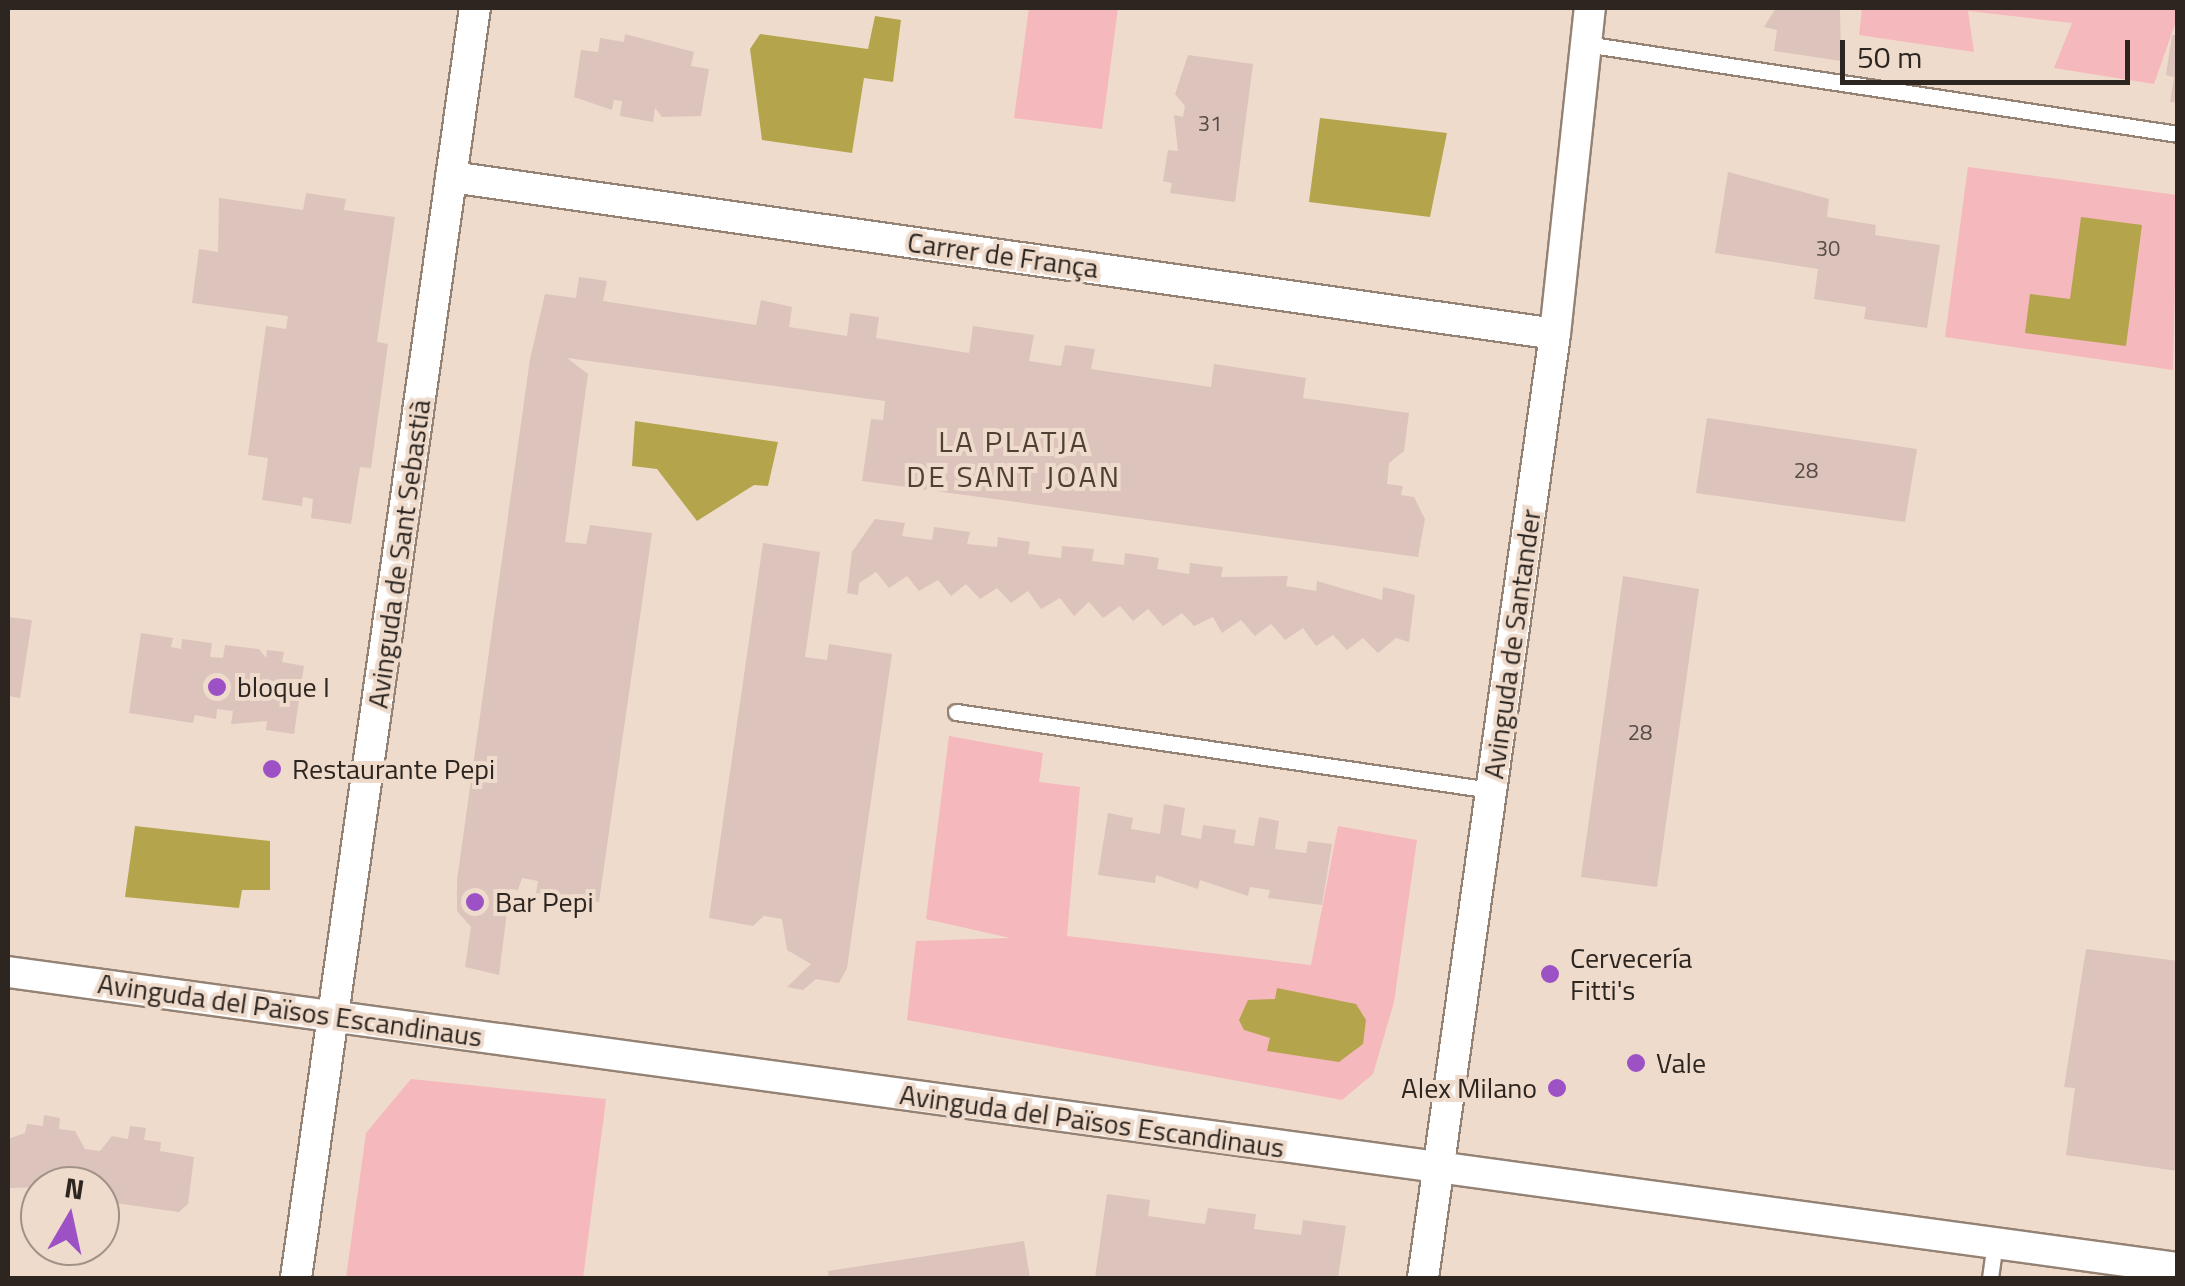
<!DOCTYPE html>
<html>
<head>
<meta charset="utf-8">
<style>
	body { margin:0 }
	#map { position:relative; width:2185px; height:1286px; overflow:hidden; background:#efdbcc; font-family:"Titillium Web",sans-serif }
	div>[style] { position:absolute }
	.green>* { inset:0; background:#f5b8bc }
	.water>* { inset:0; background:#b4a54c }
	.building>* { inset:0; background:#dcc3bc }
	.roads { filter:drop-shadow(2px 0 #948274) drop-shadow(-2px 0 #948274) drop-shadow(0 2px #948274) drop-shadow(0 -2px #948274) }
	.lane>* { height:15px; margin:-7.5px; padding:0 7.5px; transform-origin:7.5px; border-radius:7.5px; background:#fff }
	.street>* { height:30px; margin:-15px; padding:0 15px; transform-origin:15px; border-radius:15px; background:#fff }
	.dots>* { width:28px; height:28px; translate:-50% -50%; box-sizing:border-box; border:5px solid #efdbcc; border-radius:50% }
	span { translate:-50% -50%; white-space:nowrap; text-align:center; line-height:1.15; -webkit-text-stroke:8px #efdbcc; paint-order:stroke }
	.number-label { font-size:22px; color:#584c47 }
	.number-label span { -webkit-text-stroke-width:0 }
	.street-label { font-size:28px; color:#2c2520 }
	.poi-label { font-size:28px; color:#2c2520 }
	.left { translate:0 -50%; text-align:left }
	.right { translate:-100% -50%; text-align:right }
	.neighbourhood-label { font-size:30px; color:#503f34; letter-spacing:2.5px }
	.frame { position:absolute; inset:0; border:10px solid #2c2520; pointer-events:none }
	.north { position:absolute; left:20px; top:1166px; width:100px; height:100px; box-sizing:border-box; background:#efdbcc; border:2px solid #a19287; border-radius:50%; rotate:9deg; font-size:28px; font-weight:700; line-height:40px; text-align:center; color:#2c2520 }
	.north::after { content:''; display:block; margin:auto; width:35px; height:45px; background:#9c52c4; clip-path:polygon(50% 0,100% 100%,50% 72%,0 100%) }
	.scale { position:absolute; left:1840px; top:40px; width:290px; height:45px; box-sizing:border-box; border:5px solid #2c2520; border-top:0; padding-left:12px; font-size:30px; line-height:35px; white-space:nowrap; color:#2c2520; -webkit-text-stroke:8px #efdbcc; paint-order:stroke }
</style>
</head>
<body>
<div id="map">
	<div class="green">
		<i style="clip-path:polygon(1029px 8px,1118px 8px,1102px 129px,1014px 118px)"></i>
		<i style="clip-path:polygon(1862px 8px,2177px 8px,2178px 16px,2154px 84px,2054px 68px,2072px 23px,1968px 11px,1974px 52px,1859px 35px)"></i>
		<i style="clip-path:polygon(1968px 167px,2177px 195px,2173px 370px,1945px 337px)"></i>
		<i style="clip-path:polygon(949px 736px,1043px 753px,1039px 782px,1080px 787px,1067px 936px,1311px 965px,1338px 826px,1417px 840px,1394px 1002px,1373px 1074px,1342px 1100px,907px 1020px,916px 941px,1010px 938px,926px 919px)"></i>
		<i style="clip-path:polygon(411px 1079px,606px 1099px,583px 1278px,346px 1278px,366px 1133px)"></i>
	</div>
	<div class="water">
		<i style="clip-path:polygon(875px 16px,901px 20px,893px 82px,864px 78px,852px 153px,762px 140px,750px 49px,760px 34px,868px 49px)"></i>
		<i style="clip-path:polygon(1320px 118px,1447px 133px,1430px 217px,1309px 202px)"></i>
		<i style="clip-path:polygon(2081px 217px,2142px 225px,2126px 346px,2025px 333px,2030px 294px,2070px 299px)"></i>
		<i style="clip-path:polygon(635px 421px,778px 442px,768px 486px,754px 485px,697px 521px,657px 469px,632px 466px)"></i>
		<i style="clip-path:polygon(135px 826px,270px 841px,270px 890px,242px 890px,239px 908px,125px 897px)"></i>
		<i style="clip-path:polygon(1277px 988px,1356px 1004px,1366px 1020px,1363px 1044px,1339px 1062px,1267px 1051px,1270px 1038px,1244px 1030px,1239px 1020px,1248px 1000px,1275px 999px)"></i>
	</div>
	<div class="building">
		<i style="clip-path:polygon(1776px 8px,1840px 8px,1841px 61px,1774px 51px,1777px 30px,1764px 27px)"></i>
		<i style="clip-path:polygon(625px 34px,694px 52px,691px 66px,709px 69px,701px 116px,662px 117px,655px 108px,653px 122px,620px 116px,622px 101px,614px 100px,612px 110px,574px 97px,581px 50px,598px 52px,600px 38px,624px 42px)"></i>
		<i style="clip-path:polygon(2172px 35px,2178px 35px,2178px 103px,2170px 102px,2174px 77px,2166px 75px)"></i>
		<i style="clip-path:polygon(1188px 55px,1253px 64px,1235px 202px,1170px 193px,1172px 183px,1163px 181px,1168px 150px,1178px 151px,1174px 115px,1183px 117px,1185px 106px,1175px 94px)"></i>
		<i style="clip-path:polygon(1728px 172px,1829px 199px,1827px 217px,1876px 225px,1875px 235px,1940px 245px,1927px 328px,1864px 319px,1866px 307px,1814px 299px,1818px 269px,1715px 253px)"></i>
		<i style="clip-path:polygon(306px 193px,346px 199px,344px 210px,395px 217px,377px 342px,388px 344px,371px 468px,360px 467px,351px 524px,311px 518px,313px 499px,303px 497px,302px 506px,262px 500px,268px 458px,248px 455px,266px 326px,286px 329px,288px 316px,192px 303px,199px 249px,218px 252px,219px 198px,303px 210px)"></i>
		<i style="clip-path:polygon(579px 277px,607px 281px,603px 301px,756px 325px,761px 300px,792px 307px,789px 327px,847px 336px,850px 313px,879px 317px,876px 338px,969px 353px,973px 326px,1034px 335px,1029px 361px,1061px 366px,1065px 345px,1095px 349px,1091px 369px,1211px 387px,1214px 364px,1306px 378px,1303px 398px,1409px 413px,1404px 451px,1389px 463px,1387px 484px,1403px 486px,1401px 495px,1414px 497px,1425px 519px,1418px 557px,862px 481px,871px 419px,883px 420px,885px 401px,567px 358px,588px 374px,565px 542px,586px 544px,590px 525px,652px 533px,599px 902px,536px 894px,538px 881px,522px 878px,518px 890px,510px 889px,499px 975px,465px 967px,471px 927px,457px 911px,457px 880px,530px 359px,545px 294px,576px 298px)"></i>
		<i style="clip-path:polygon(1707px 418px,1917px 449px,1905px 522px,1696px 493px)"></i>
		<i style="clip-path:polygon(875px 519px,905px 523px,902px 536px,932px 540px,934px 527px,970px 532px,967px 544px,997px 547px,998px 537px,1030px 542px,1028px 554px,1061px 558px,1062px 546px,1094px 549px,1092px 561px,1124px 565px,1125px 553px,1159px 558px,1157px 569px,1189px 574px,1190px 563px,1223px 567px,1221px 577px,1288px 576px,1286px 586px,1316px 591px,1317px 581px,1382px 600px,1383px 587px,1415px 595px,1409px 642px,1396px 638px,1378px 653px,1363px 638px,1347px 650px,1333px 635px,1316px 646px,1303px 628px,1285px 640px,1271px 624px,1255px 636px,1241px 620px,1222px 633px,1213px 617px,1194px 626px,1182px 613px,1163px 626px,1148px 609px,1133px 621px,1120px 606px,1103px 618px,1089px 602px,1074px 616px,1060px 598px,1041px 609px,1028px 591px,1011px 603px,997px 588px,980px 599px,966px 584px,951px 596px,938px 580px,919px 591px,907px 576px,889px 588px,876px 572px,859px 583px,858px 595px,847px 593px,852px 552px)"></i>
		<i style="clip-path:polygon(763px 543px,820px 552px,805px 657px,827px 660px,829px 644px,892px 654px,847px 968px,839px 983px,816px 979px,803px 990px,787px 987px,811px 964px,787px 950px,782px 919px,764px 916px,753px 926px,709px 918px)"></i>
		<i style="clip-path:polygon(1623px 576px,1699px 589px,1657px 887px,1581px 877px)"></i>
		<i style="clip-path:polygon(8px 617px,32px 620px,20px 698px,8px 696px)"></i>
		<i style="clip-path:polygon(141px 633px,173px 638px,171px 647px,181px 649px,182px 639px,212px 643px,210px 657px,223px 658px,225px 645px,259px 649px,266px 658px,267px 650px,284px 652px,282px 662px,304px 666px,294px 734px,266px 730px,267px 721px,231px 724px,233px 711px,217px 709px,216px 719px,195px 715px,193px 723px,129px 713px)"></i>
		<i style="clip-path:polygon(1164px 804px,1185px 808px,1181px 835px,1201px 839px,1203px 825px,1236px 830px,1234px 843px,1254px 846px,1259px 817px,1279px 821px,1275px 849px,1306px 853px,1308px 841px,1332px 844px,1322px 905px,1268px 898px,1270px 890px,1250px 887px,1248px 896px,1200px 880px,1198px 889px,1156px 875px,1155px 883px,1098px 875px,1108px 813px,1133px 818px,1131px 829px,1160px 834px)"></i>
		<i style="clip-path:polygon(2086px 949px,2178px 961px,2178px 1171px,2066px 1155px,2075px 1088px,2064px 1087px)"></i>
		<i style="clip-path:polygon(44px 1115px,60px 1118px,59px 1129px,75px 1131px,85px 1149px,100px 1151px,112px 1136px,128px 1139px,130px 1126px,146px 1128px,144px 1140px,161px 1142px,160px 1151px,194px 1157px,188px 1204px,179px 1212px,100px 1201px,100px 1186px,8px 1188px,8px 1139px,25px 1133px,27px 1124px,43px 1126px)"></i>
		<i style="clip-path:polygon(1107px 1194px,1150px 1200px,1148px 1216px,1205px 1224px,1208px 1208px,1256px 1214px,1254px 1229px,1301px 1235px,1303px 1220px,1346px 1226px,1338px 1278px,1095px 1278px)"></i>
		<i style="clip-path:polygon(1024px 1241px,1030px 1278px,829px 1278px,828px 1271px)"></i>
	</div>
	<div class="roads">
		<div class="lane">
			<i style="left:1585px;top:44px;width:600px;rotate:8.63deg"></i>
			<i style="left:956px;top:712px;width:541px;rotate:8.29deg"></i>
			<i style="left:1990px;top:1278px;width:34px;rotate:-82deg"></i>
		</div>
		<div class="street">
			<i style="left:451px;top:177px;width:1115px;rotate:8.09deg"></i>
			<i style="left:8px;top:972px;width:2190px;rotate:7.77deg"></i>
			<i style="left:296px;top:1278px;width:1283px;rotate:-81.98deg"></i>
			<i style="left:1423px;top:1278px;width:953px;rotate:-82.04deg"></i>
			<i style="left:1555px;top:334px;width:328px;rotate:-83.9deg"></i>
		</div>
	</div>
	<div class="dots">
		<i style="left:217px;top:687px;background:#9c52c4"></i>
		<i style="left:272px;top:769px;background:#9c52c4"></i>
		<i style="left:475px;top:902px;background:#9c52c4"></i>
		<i style="left:1550px;top:974px;background:#9c52c4"></i>
		<i style="left:1636px;top:1063px;background:#9c52c4"></i>
		<i style="left:1557px;top:1088px;background:#9c52c4"></i>
	</div>
	<div class="number-label">
		<span style="left:1210px;top:124px">31</span>
		<span style="left:1828px;top:249px">30</span>
		<span style="left:1806px;top:471px">28</span>
		<span style="left:1640px;top:733px">28</span>
	</div>
	<div class="street-label">
		<span style="left:1003px;top:255px;rotate:8deg">Carrer de França</span>
		<span style="left:399px;top:554px;rotate:-82deg">Avinguda de Sant Sebastià</span>
		<span style="left:1512px;top:644px;rotate:-82deg">Avinguda de Santander</span>
		<span style="left:290px;top:1010px;rotate:8deg">Avinguda del Països Escandinaus</span>
		<span style="left:1092px;top:1121px;rotate:8deg">Avinguda del Països Escandinaus</span>
	</div>
	<div class="poi-label">
		<span class="left" style="left:237px;top:687px">bloque I</span>
		<span class="left" style="left:292px;top:769px">Restaurante Pepi</span>
		<span class="left" style="left:495px;top:902px">Bar Pepi</span>
		<span class="left" style="left:1570px;top:974px">Cervecería<br>Fitti's</span>
		<span class="left" style="left:1656px;top:1063px">Vale</span>
		<span class="right" style="left:1537px;top:1088px">Alex Milano</span>
	</div>
	<div class="neighbourhood-label">
		<span style="left:1014px;top:458px">LA PLATJA<br>DE SANT JOAN</span>
	</div>
	<div class="frame"></div>
	<div class="north">N</div>
	<div class="scale">50 m</div>
</div>
</body>
</html>
